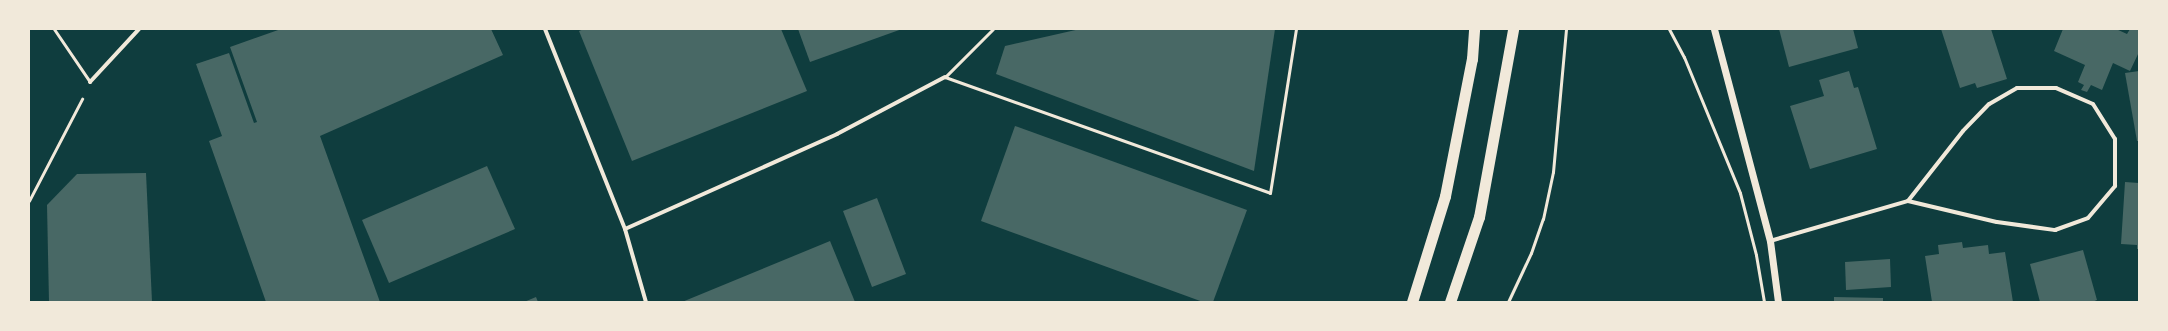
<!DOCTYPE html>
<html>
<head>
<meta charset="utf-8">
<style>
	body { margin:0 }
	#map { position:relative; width:2168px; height:331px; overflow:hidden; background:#0f3d3e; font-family:"Fira Sans Condensed",sans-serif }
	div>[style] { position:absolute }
	.building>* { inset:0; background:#486865 }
	.path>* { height:2.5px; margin:-1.25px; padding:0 1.25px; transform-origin:1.25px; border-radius:1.25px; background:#f1e9da }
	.service>* { height:3px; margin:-1.5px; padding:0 1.5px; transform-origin:1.5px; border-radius:1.5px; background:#f1e9da }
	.minor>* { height:4px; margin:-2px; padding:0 2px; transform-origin:2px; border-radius:2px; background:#f1e9da }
	.tertiary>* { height:7px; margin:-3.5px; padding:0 3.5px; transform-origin:3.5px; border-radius:3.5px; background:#f1e9da }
	.trunk>* { height:11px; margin:-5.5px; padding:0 5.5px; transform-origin:5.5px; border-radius:5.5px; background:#f1e9da }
	span { translate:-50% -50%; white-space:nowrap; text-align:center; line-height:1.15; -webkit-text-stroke:3.5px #f1e9da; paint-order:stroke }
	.frame { position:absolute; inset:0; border:30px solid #f1e9da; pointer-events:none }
</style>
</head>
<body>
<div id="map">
	<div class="building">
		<i style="clip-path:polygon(281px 29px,491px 29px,503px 55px,320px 136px,380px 302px,266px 302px,209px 141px,222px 136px,196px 64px,229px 53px,254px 123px,257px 122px,230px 47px)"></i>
		<i style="clip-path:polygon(584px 29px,781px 29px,807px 91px,632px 161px,579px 31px)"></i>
		<i style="clip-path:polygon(798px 29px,902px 29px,810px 62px)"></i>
		<i style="clip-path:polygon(1080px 29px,1275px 29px,1254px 171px,996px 74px,1005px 46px)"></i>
		<i style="clip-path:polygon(1779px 29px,1853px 29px,1858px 48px,1789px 67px)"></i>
		<i style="clip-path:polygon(1941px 29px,1991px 29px,2007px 79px,1977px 88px,1975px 83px,1960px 88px)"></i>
		<i style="clip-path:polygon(2063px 29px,2116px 29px,2127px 34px,2130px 29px,2139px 29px,2139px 52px,2130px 71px,2113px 63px,2102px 90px,2091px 85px,2087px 92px,2081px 90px,2084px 85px,2078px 82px,2085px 65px,2054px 51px)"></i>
		<i style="clip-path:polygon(1849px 71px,1854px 88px,1858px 87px,1877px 149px,1810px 169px,1790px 106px,1824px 96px,1819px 80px)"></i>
		<i style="clip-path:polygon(2139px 71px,2139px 141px,2137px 141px,2125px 73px)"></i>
		<i style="clip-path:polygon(1015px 126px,1247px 210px,1213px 302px,1203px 302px,981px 221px)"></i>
		<i style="clip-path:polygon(487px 166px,515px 229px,389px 283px,362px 220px)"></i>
		<i style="clip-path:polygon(146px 173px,152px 302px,49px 302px,47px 205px,77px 174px)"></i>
		<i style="clip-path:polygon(2125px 182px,2139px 183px,2139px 249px,2137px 249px,2137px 245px,2121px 244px)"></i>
		<i style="clip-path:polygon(877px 198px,906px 274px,872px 287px,843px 211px)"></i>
		<i style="clip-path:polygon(830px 241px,855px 302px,682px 302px)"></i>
		<i style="clip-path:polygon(1962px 242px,1963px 248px,1988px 245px,1989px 254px,2005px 252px,2013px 302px,1932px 302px,1925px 256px,1939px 254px,1938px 245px)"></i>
		<i style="clip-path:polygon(2083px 250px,2097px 300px,2092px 302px,2040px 302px,2030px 264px)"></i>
		<i style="clip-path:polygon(1890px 259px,1891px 287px,1846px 290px,1845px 262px)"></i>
		<i style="clip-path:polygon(536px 297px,538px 302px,524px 302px)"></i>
		<i style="clip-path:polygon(1834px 297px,1883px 298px,1883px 302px,1834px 302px)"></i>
	</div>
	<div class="path">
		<i style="left:29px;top:201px;width:115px;rotate:-62.5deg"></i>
	</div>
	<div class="service">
		<i style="left:54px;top:29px;width:64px;rotate:55.8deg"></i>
		<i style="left:993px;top:29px;width:68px;rotate:135deg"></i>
		<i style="left:945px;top:77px;width:345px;rotate:19.6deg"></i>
		<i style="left:1270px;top:193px;width:166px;rotate:-81deg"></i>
		<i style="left:1669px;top:29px;width:32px;rotate:62deg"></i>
		<i style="left:1684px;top:57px;width:147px;rotate:67.6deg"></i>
		<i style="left:1740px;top:193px;width:64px;rotate:75.5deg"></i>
		<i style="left:1756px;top:255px;width:48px;rotate:80.3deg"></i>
		<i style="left:1508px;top:302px;width:54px;rotate:-64.9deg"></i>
		<i style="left:1531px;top:253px;width:36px;rotate:-71deg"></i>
		<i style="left:1543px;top:219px;width:48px;rotate:-78deg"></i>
		<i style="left:1553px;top:172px;width:144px;rotate:-84.8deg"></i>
	</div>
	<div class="minor">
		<i style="left:545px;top:29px;width:215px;rotate:68.2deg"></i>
		<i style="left:625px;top:229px;width:76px;rotate:74deg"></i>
		<i style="left:90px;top:82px;width:72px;rotate:-47.2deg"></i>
		<i style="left:625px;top:229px;width:232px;rotate:-24.1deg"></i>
		<i style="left:837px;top:134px;width:122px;rotate:-27.8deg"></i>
		<i style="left:1770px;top:241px;width:144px;rotate:-16.2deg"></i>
		<i style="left:1908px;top:201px;width:91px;rotate:13.3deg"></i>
		<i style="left:1997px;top:222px;width:59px;rotate:7.9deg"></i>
		<i style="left:2055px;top:230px;width:35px;rotate:-20deg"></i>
		<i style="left:2088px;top:218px;width:42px;rotate:-49.8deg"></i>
		<i style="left:2115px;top:186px;width:47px;rotate:-90deg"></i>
		<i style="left:2115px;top:139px;width:41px;rotate:-122.2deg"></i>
		<i style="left:2093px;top:104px;width:40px;rotate:-156.6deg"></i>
		<i style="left:2056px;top:88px;width:39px;rotate:180deg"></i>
		<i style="left:2017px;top:88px;width:32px;rotate:150deg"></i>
		<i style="left:1989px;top:104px;width:37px;rotate:134deg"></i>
		<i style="left:1963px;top:131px;width:89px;rotate:128.2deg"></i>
	</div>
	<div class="tertiary">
		<i style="left:1714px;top:29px;width:219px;rotate:75.2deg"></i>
		<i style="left:1770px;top:241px;width:62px;rotate:82.5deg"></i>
	</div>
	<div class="trunk">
		<i style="left:1412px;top:302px;width:111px;rotate:-72.7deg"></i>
		<i style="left:1445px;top:196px;width:140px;rotate:-78.9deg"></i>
		<i style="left:1472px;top:59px;width:30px;rotate:-86deg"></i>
		<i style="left:1450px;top:302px;width:90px;rotate:-71.2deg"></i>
		<i style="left:1479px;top:217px;width:191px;rotate:-79.7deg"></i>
	</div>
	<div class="frame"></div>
</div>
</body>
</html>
